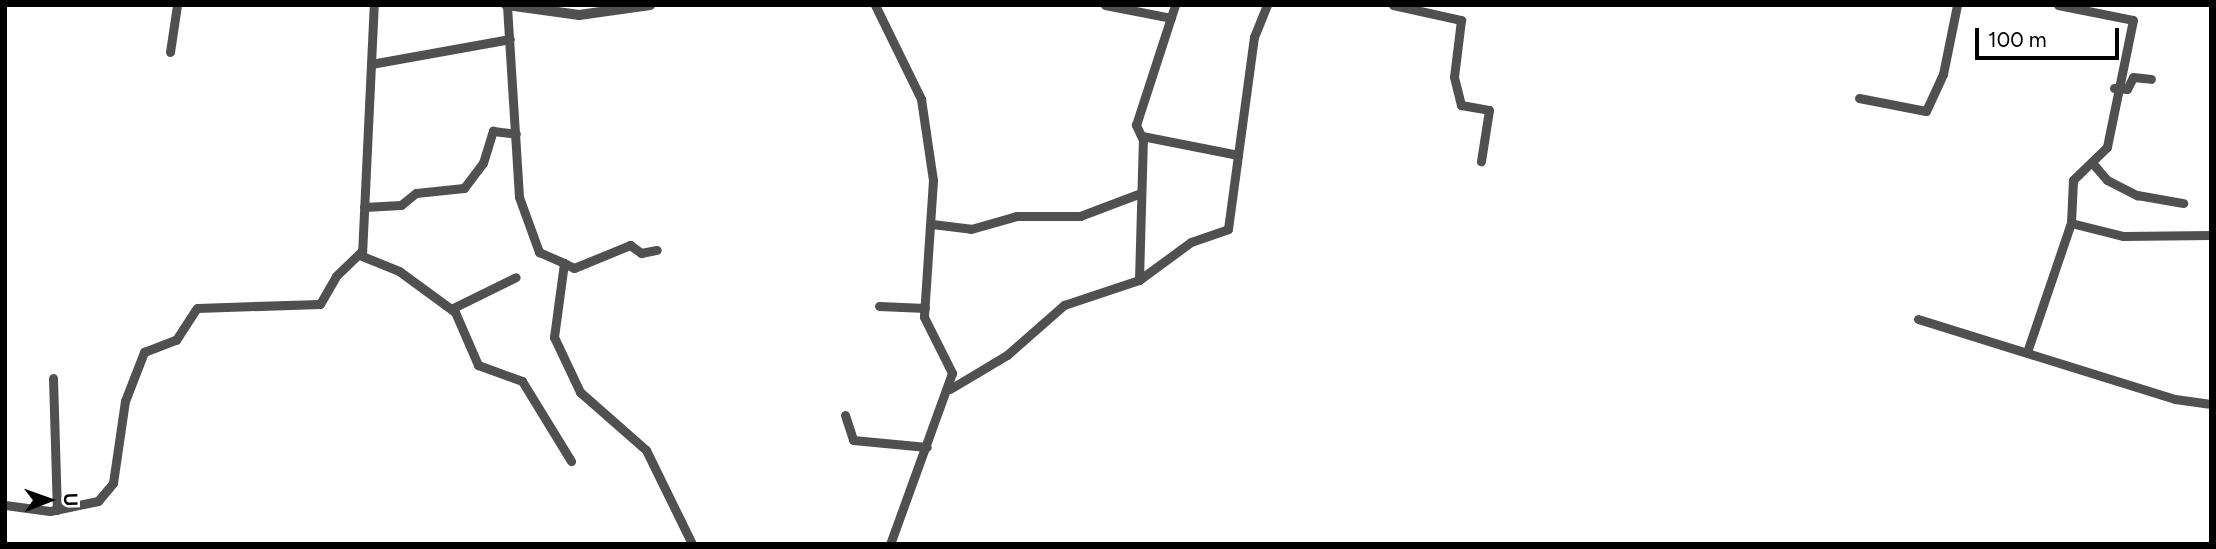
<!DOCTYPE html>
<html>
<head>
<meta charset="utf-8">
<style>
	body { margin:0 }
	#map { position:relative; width:2216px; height:549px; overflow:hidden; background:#fff; font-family:Figtree,sans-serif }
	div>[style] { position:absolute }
	.minor>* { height:9px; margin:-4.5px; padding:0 4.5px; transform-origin:4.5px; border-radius:4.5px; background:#505050 }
	.tertiary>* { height:10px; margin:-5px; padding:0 5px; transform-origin:5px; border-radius:5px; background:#505050 }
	span { translate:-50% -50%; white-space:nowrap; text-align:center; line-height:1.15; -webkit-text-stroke:5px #fff; paint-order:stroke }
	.frame { position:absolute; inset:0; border:7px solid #000; pointer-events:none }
	.north { position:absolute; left:14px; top:465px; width:70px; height:70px; -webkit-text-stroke:5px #fff; paint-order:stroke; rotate:89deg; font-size:19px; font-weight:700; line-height:28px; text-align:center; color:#000 }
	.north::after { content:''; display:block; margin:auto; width:24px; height:32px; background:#000; clip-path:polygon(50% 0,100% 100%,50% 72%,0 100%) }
	.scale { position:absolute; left:1975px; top:28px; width:144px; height:32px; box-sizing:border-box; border:4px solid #000; border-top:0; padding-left:9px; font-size:21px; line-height:24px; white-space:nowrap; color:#000; -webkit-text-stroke:5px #fff; paint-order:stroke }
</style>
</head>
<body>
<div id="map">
	<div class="minor">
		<i style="left:875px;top:5px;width:105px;rotate:63.9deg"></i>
		<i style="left:921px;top:99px;width:82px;rotate:81.6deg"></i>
		<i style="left:933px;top:180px;width:137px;rotate:93.8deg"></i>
		<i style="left:924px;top:317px;width:63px;rotate:63.4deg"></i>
		<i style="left:952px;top:373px;width:182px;rotate:109.9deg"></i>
		<i style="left:1105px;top:5px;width:67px;rotate:11.1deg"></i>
		<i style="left:1393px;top:5px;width:70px;rotate:12.4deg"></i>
		<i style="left:1461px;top:20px;width:57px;rotate:97deg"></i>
		<i style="left:1454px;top:77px;width:29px;rotate:76deg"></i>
		<i style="left:1461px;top:105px;width:28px;rotate:10deg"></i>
		<i style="left:1489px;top:110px;width:52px;rotate:98.9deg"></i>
		<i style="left:2058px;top:5px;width:76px;rotate:11.3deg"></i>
		<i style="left:2133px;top:20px;width:130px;rotate:101.6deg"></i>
		<i style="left:2107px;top:147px;width:47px;rotate:135.9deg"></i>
		<i style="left:2073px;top:180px;width:43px;rotate:92.7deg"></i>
		<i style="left:2071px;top:223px;width:54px;rotate:14deg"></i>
		<i style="left:2123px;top:236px;width:88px;rotate:-0.7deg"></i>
		<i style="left:507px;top:6px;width:191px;rotate:86.4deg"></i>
		<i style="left:519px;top:197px;width:59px;rotate:70deg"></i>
		<i style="left:539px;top:252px;width:27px;rotate:24deg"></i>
		<i style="left:564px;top:263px;width:75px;rotate:97.7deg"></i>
		<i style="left:554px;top:337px;width:61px;rotate:64.7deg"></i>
		<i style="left:580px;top:392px;width:88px;rotate:41.3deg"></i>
		<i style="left:646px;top:450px;width:105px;rotate:63.9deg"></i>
		<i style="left:170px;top:52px;width:48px;rotate:-81.5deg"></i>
		<i style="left:371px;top:64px;width:141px;rotate:-10.2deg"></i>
		<i style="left:2114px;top:88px;width:13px;rotate:4deg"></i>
		<i style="left:2127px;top:89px;width:13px;rotate:-63deg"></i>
		<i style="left:2133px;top:77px;width:18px;rotate:6deg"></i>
		<i style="left:1859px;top:98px;width:68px;rotate:11deg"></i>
		<i style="left:1926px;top:111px;width:41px;rotate:-65.3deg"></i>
		<i style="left:1943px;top:74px;width:70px;rotate:-78.5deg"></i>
		<i style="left:1142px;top:136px;width:98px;rotate:11.2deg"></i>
		<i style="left:2094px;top:165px;width:20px;rotate:49deg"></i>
		<i style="left:2107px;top:180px;width:34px;rotate:27deg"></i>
		<i style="left:2137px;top:195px;width:47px;rotate:9.9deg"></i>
		<i style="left:364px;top:207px;width:37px;rotate:-3deg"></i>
		<i style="left:401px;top:205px;width:19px;rotate:-39deg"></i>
		<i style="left:416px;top:193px;width:48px;rotate:-5.9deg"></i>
		<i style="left:464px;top:188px;width:31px;rotate:-53deg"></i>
		<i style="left:483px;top:163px;width:34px;rotate:-73deg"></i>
		<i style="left:493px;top:131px;width:23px;rotate:7deg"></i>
		<i style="left:932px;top:224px;width:39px;rotate:7deg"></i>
		<i style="left:971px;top:229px;width:48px;rotate:-15.8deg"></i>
		<i style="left:1017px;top:216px;width:63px"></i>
		<i style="left:1080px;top:216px;width:65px;rotate:-20.7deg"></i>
		<i style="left:362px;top:255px;width:250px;rotate:-87.3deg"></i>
		<i style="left:362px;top:256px;width:40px;rotate:22deg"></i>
		<i style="left:399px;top:271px;width:69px;rotate:36.2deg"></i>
		<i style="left:455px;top:312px;width:58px;rotate:66.5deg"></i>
		<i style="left:478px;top:365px;width:47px;rotate:20deg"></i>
		<i style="left:522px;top:381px;width:94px;rotate:58.5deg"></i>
		<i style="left:564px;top:263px;width:11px;rotate:27deg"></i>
		<i style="left:574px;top:268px;width:61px;rotate:-22.3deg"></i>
		<i style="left:630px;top:245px;width:14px;rotate:36deg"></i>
		<i style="left:641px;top:253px;width:16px;rotate:-11deg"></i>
		<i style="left:1139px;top:280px;width:140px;rotate:-88.4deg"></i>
		<i style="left:1143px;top:140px;width:17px;rotate:-115deg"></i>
		<i style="left:1136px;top:125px;width:126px;rotate:-72deg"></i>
		<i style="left:879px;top:306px;width:46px;rotate:2.5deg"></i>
		<i style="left:451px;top:309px;width:72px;rotate:-26.2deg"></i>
		<i style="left:1918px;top:319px;width:269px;rotate:17.3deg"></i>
		<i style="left:2175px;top:399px;width:36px;rotate:8deg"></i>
		<i style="left:2027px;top:352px;width:136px;rotate:-71.2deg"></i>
		<i style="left:53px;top:378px;width:132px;rotate:88.3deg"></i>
		<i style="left:950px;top:389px;width:66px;rotate:-30.8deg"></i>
		<i style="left:1007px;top:355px;width:76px;rotate:-41.3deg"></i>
		<i style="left:1064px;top:305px;width:79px;rotate:-18.4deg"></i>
		<i style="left:1139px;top:280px;width:64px;rotate:-36.2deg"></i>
		<i style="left:1191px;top:242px;width:39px;rotate:-19deg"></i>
		<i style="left:1228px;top:229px;width:194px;rotate:-82.3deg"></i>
		<i style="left:1254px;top:37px;width:35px;rotate:-68deg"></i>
		<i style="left:845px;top:415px;width:26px;rotate:72deg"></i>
		<i style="left:853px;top:440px;width:74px;rotate:5.4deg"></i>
		<i style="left:5px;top:505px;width:45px;rotate:7.6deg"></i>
		<i style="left:50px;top:511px;width:49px;rotate:-11.8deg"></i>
		<i style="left:98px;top:501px;width:23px;rotate:-50deg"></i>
		<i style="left:113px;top:483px;width:83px;rotate:-81.7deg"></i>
		<i style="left:125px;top:401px;width:53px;rotate:-68.8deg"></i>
		<i style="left:144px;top:352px;width:34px;rotate:-21deg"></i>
		<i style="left:176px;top:340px;width:38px;rotate:-57deg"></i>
		<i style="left:197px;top:308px;width:123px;rotate:-1.9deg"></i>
		<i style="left:320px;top:304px;width:32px;rotate:-60deg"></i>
		<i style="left:336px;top:276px;width:36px;rotate:-44deg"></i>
	</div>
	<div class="tertiary">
		<i style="left:506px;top:5px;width:74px;rotate:7.8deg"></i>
		<i style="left:579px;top:15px;width:72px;rotate:-8deg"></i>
	</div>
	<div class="frame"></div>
	<div class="north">U</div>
	<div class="scale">100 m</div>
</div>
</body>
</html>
